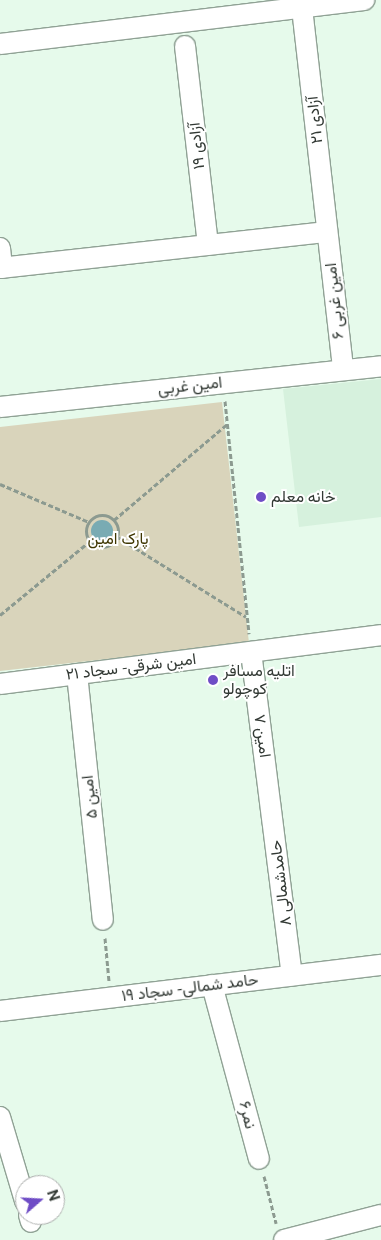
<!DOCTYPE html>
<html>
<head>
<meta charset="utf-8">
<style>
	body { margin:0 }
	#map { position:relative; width:381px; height:1240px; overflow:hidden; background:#e6faeb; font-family:"Public Sans",Vazirmatn,sans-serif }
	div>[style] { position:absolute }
	.built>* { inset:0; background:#d6f1dd }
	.green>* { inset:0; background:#d9d4bb }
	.water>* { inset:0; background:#79abb3 }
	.round { border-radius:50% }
	.path>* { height:3px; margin-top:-1.5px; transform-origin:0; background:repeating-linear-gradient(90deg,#8c9a90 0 5px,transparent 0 7.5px) }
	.path>.ring { margin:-1.5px; padding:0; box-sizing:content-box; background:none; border:3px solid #8c9a90; border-radius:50% }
	.roads { filter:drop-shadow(1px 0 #90a295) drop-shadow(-1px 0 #90a295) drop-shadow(0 1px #90a295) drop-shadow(0 -1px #90a295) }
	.minor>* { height:20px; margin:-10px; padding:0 10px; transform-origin:10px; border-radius:10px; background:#fff }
	.dots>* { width:14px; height:14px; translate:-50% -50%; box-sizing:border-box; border:2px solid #fff; border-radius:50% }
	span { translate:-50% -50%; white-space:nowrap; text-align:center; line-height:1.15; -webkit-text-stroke:4px #fff; paint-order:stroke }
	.street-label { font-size:16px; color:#323934 }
	.poi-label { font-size:16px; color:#323934 }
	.left { translate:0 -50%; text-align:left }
	.park-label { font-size:16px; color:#3f3602 }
	.north { position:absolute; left:15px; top:1175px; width:50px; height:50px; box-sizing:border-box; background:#fff; border:1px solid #adb0ae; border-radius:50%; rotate:71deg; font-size:14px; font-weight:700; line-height:20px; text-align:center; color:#323934 }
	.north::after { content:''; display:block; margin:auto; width:18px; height:22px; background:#6f4dc6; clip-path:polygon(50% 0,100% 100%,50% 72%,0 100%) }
</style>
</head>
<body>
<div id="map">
	<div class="built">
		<i style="clip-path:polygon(381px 379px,381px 517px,299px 527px,283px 389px)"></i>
	</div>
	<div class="green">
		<i style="clip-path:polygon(222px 402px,249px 643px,0 671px,0 427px)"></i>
	</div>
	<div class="water">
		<i class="round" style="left:91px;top:520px;width:22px;height:22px"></i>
	</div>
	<div class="path">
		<i style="left:225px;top:401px;width:234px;rotate:84.1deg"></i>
		<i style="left:0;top:484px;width:97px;rotate:23.1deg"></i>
		<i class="ring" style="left:86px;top:515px;width:29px;height:29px"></i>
		<i style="left:114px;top:520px;width:148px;rotate:-40.3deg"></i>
		<i style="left:116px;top:536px;width:153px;rotate:31.9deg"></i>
		<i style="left:0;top:615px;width:117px;rotate:-39.4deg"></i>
		<i style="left:105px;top:938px;width:43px;rotate:84.7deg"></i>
		<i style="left:264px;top:1176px;width:49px;rotate:75.7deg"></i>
	</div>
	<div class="roads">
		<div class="minor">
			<i style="left:302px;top:8px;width:364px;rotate:83.5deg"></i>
			<i style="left:0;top:44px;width:367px;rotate:-6.9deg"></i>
			<i style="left:185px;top:46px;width:200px;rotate:83.4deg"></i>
			<i style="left:0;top:248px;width:20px;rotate:84deg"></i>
			<i style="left:0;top:268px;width:329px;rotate:-6.3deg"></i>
			<i style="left:0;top:407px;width:383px;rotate:-6.1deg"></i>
			<i style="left:251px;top:652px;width:326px;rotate:82.8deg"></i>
			<i style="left:77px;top:674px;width:247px;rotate:84deg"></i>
			<i style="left:0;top:684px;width:384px;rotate:-7.3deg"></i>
			<i style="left:212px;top:985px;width:180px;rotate:74.9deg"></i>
			<i style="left:0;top:1011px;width:384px;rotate:-6.9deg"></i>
			<i style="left:0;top:1117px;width:88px;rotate:73.4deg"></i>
			<i style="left:29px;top:1215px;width:7px;rotate:74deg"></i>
			<i style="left:284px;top:1240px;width:100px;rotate:-14.5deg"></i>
		</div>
	</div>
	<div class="dots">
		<i style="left:261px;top:497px;background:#6f4dc6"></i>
		<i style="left:213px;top:680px;background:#6f4dc6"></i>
	</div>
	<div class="street-label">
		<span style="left:315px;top:120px;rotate:-96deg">آزادی ۲۱</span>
		<span style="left:197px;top:146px;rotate:-96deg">۱۹ آزادی</span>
		<span style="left:335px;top:301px;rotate:-96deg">امین غربی ۶</span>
		<span style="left:190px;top:386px;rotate:-6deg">امین غربی</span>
		<span style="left:131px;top:667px;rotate:-7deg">امین شرقی - سجاد ۲۱</span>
		<span style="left:262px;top:736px;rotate:82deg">امین ۷</span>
		<span style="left:90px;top:797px;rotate:-96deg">امین ۵</span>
		<span style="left:281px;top:883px;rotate:-97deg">حامدشمالی ۸</span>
		<span style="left:190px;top:988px;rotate:-7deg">حامد شمالی - سجاد ۱۹</span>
		<span style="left:247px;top:1115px;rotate:75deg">نمر۶</span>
	</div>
	<div class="poi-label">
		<span class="left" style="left:271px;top:497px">خانه معلم</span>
		<span class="left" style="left:223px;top:680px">اتليه مسافر<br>كوچولو</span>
	</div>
	<div class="park-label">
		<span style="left:118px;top:539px">پارک امین</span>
	</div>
	<div class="north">N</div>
</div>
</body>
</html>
